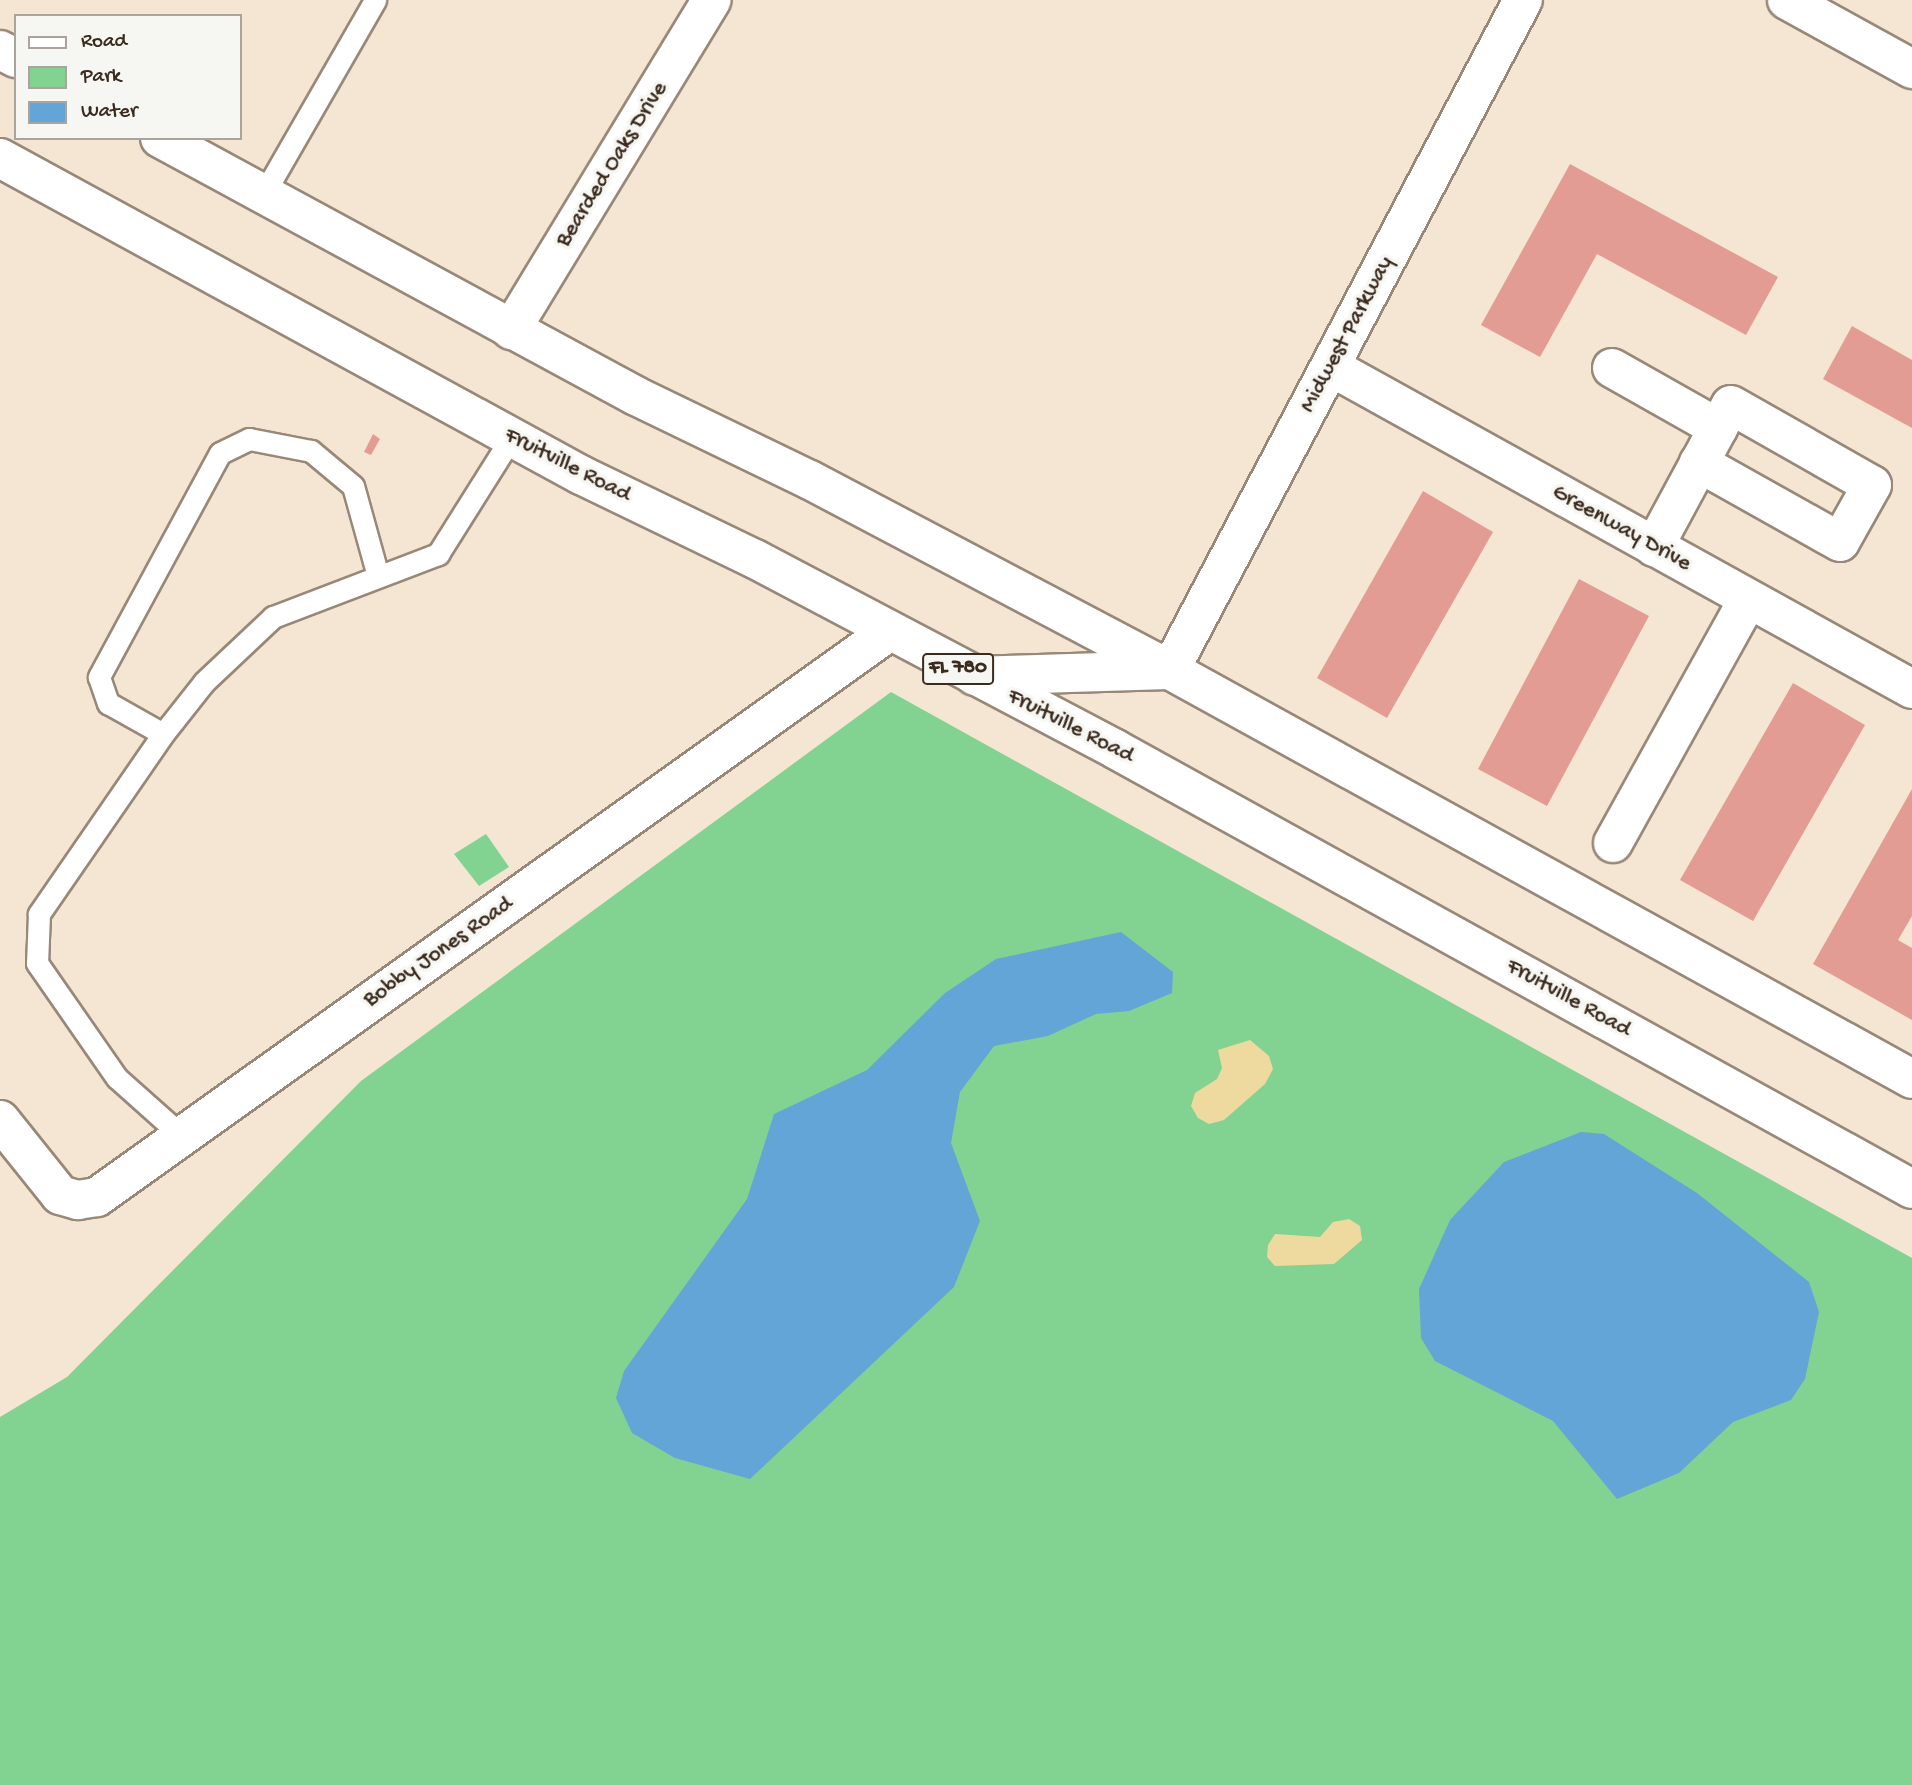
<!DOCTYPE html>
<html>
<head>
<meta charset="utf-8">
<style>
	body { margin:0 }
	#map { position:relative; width:1912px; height:1785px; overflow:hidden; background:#f4e6d2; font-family:"Gochi Hand",sans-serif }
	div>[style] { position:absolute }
	.green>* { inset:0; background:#82d291 }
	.sand>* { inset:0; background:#eeda9e }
	.water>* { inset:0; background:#64a5d8 }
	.building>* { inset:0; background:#e39c94 }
	.roads { filter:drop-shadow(2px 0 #988878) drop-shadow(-2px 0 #988878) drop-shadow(0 2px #988878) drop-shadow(0 -2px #988878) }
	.lane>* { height:21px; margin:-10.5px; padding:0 10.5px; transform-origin:10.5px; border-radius:10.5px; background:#fff }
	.street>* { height:38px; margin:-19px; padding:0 19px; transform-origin:19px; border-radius:19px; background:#fff }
	.primary>* { height:38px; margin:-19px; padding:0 19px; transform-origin:19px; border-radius:19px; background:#fff }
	span { translate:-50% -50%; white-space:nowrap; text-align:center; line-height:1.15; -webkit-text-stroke:7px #f6f6f2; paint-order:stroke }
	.shield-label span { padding:2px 5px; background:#f6f6f2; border:2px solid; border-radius:5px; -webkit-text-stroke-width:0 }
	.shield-label { font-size:21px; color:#3b2a1e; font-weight:700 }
	.street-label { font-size:23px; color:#3b2a1e }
	.legend { position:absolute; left:14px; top:14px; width:228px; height:126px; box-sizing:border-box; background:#f6f6f2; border:2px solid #aba49d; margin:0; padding:9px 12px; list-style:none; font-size:21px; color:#3b2a1e }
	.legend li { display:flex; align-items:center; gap:14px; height:35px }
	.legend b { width:35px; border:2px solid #aba49d }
</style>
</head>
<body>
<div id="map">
	<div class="green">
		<i style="clip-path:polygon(891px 692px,1912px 1258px,1912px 1785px,0 1785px,0 1417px,67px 1377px,361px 1081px)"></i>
		<i style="clip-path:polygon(486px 834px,509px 867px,479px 886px,454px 854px)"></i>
	</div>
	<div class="sand">
		<i style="clip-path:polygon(1250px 1040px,1269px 1056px,1273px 1069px,1265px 1084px,1224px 1120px,1209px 1124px,1198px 1118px,1191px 1106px,1195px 1093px,1217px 1079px,1222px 1068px,1218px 1050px)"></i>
		<i style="clip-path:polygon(1349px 1219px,1360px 1226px,1362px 1240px,1334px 1264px,1275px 1266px,1267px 1257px,1268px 1245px,1275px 1234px,1320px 1237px,1333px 1222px)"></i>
	</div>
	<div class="water">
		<i style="clip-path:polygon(1121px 932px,1173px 972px,1172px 993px,1129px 1011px,1096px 1014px,1048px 1036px,994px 1046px,960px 1092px,951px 1143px,980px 1221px,954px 1287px,750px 1479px,675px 1458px,632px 1433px,616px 1398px,624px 1371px,747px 1199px,774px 1114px,867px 1070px,945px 993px,996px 959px)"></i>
		<i style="clip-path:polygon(1581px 1132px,1604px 1134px,1697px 1193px,1809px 1282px,1819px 1312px,1805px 1379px,1791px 1400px,1733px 1422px,1679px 1473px,1617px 1499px,1553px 1421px,1435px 1361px,1421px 1338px,1419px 1289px,1450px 1220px,1504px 1162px)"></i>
	</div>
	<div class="building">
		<i style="clip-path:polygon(1570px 164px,1778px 277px,1746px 335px,1597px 254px,1540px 357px,1481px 325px)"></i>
		<i style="clip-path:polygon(1852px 326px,1912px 360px,1912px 428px,1823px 379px)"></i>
		<i style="clip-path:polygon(373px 434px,380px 439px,371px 455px,364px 452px)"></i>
		<i style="clip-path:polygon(1423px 491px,1493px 532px,1387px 718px,1317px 678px)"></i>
		<i style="clip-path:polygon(1579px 579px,1649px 616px,1547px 806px,1478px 769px)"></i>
		<i style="clip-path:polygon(1793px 683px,1865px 725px,1753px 921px,1680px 880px)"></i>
		<i style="clip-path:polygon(1912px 789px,1912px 916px,1898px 940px,1912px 948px,1912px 1020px,1813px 964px)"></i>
	</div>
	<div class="roads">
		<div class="lane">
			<i style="left:263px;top:195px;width:225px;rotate:-60.1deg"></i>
			<i style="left:378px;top:576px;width:93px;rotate:-105.5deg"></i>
			<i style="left:353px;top:486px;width:55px;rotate:-140.2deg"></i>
			<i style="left:311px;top:451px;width:63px;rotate:-169deg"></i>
			<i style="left:249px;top:439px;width:32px;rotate:154deg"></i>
			<i style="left:220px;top:453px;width:255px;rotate:118.4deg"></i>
			<i style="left:99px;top:677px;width:28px;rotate:71deg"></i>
			<i style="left:108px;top:703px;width:63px;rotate:29.4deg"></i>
			<i style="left:163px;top:734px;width:66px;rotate:-51.7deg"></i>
			<i style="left:204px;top:682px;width:95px;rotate:-43.3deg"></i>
			<i style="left:273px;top:617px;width:177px;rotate:-20.9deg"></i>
			<i style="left:438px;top:554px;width:137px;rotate:-57.8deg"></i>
			<i style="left:163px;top:734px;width:219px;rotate:124.6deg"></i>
			<i style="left:39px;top:914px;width:49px;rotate:92.3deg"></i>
			<i style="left:37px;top:963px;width:140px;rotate:55.2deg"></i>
			<i style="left:117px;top:1078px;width:87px;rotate:41.7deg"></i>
		</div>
		<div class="street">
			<i style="left:1787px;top:0;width:143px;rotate:28.9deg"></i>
			<i style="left:511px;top:330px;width:386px;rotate:-58.7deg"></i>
			<i style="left:1331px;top:367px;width:664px;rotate:29deg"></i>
			<i style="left:1612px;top:368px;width:122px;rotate:29.5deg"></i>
			<i style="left:1654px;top:547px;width:135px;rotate:-61.7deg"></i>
			<i style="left:1718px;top:428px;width:26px;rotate:-61deg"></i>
			<i style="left:1731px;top:405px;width:162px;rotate:29.6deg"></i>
			<i style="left:1872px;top:485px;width:65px;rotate:119.3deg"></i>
			<i style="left:1840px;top:542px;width:162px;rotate:-150.7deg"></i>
			<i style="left:1170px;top:670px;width:757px;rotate:-62.22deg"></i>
			<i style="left:1613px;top:843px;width:279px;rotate:-61deg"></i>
			<i style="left:0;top:1120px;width:96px;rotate:51.3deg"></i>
			<i style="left:60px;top:1195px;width:19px;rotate:16deg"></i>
			<i style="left:78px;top:1200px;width:19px;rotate:-9deg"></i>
			<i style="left:97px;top:1197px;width:974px;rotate:-35.52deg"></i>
		</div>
		<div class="primary">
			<i style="left:0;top:50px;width:18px;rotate:27deg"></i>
			<i style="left:160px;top:138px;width:541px;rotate:28.46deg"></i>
			<i style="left:636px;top:396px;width:193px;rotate:25.8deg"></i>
			<i style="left:810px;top:480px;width:407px;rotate:27.8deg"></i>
			<i style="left:1170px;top:670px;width:847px;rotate:28.86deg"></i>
			<i style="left:0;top:158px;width:662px;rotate:28.62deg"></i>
			<i style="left:581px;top:475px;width:193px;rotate:25.8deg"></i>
			<i style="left:755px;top:559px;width:407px;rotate:27.8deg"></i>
			<i style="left:1115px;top:749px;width:910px;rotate:28.9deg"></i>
			<i style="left:975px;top:676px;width:191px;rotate:-1.8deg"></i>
		</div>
	</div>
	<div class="shield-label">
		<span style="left:958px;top:669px">FL 780</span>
	</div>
	<div class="street-label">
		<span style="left:613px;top:165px;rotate:-58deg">Bearded Oaks Drive</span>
		<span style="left:1348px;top:335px;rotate:-62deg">Midwest Parkway</span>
		<span style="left:567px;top:466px;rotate:27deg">Fruitville Road</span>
		<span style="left:1621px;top:529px;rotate:29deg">Greenway Drive</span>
		<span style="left:1070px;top:727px;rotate:27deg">Fruitville Road</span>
		<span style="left:439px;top:953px;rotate:-35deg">Bobby Jones Road</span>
		<span style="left:1568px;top:999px;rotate:29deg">Fruitville Road</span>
	</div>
	<ul class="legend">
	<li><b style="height:9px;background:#fff"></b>Road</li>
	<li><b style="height:19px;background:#82d291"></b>Park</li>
	<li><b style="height:19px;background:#64a5d8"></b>Water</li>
	</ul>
</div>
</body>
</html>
